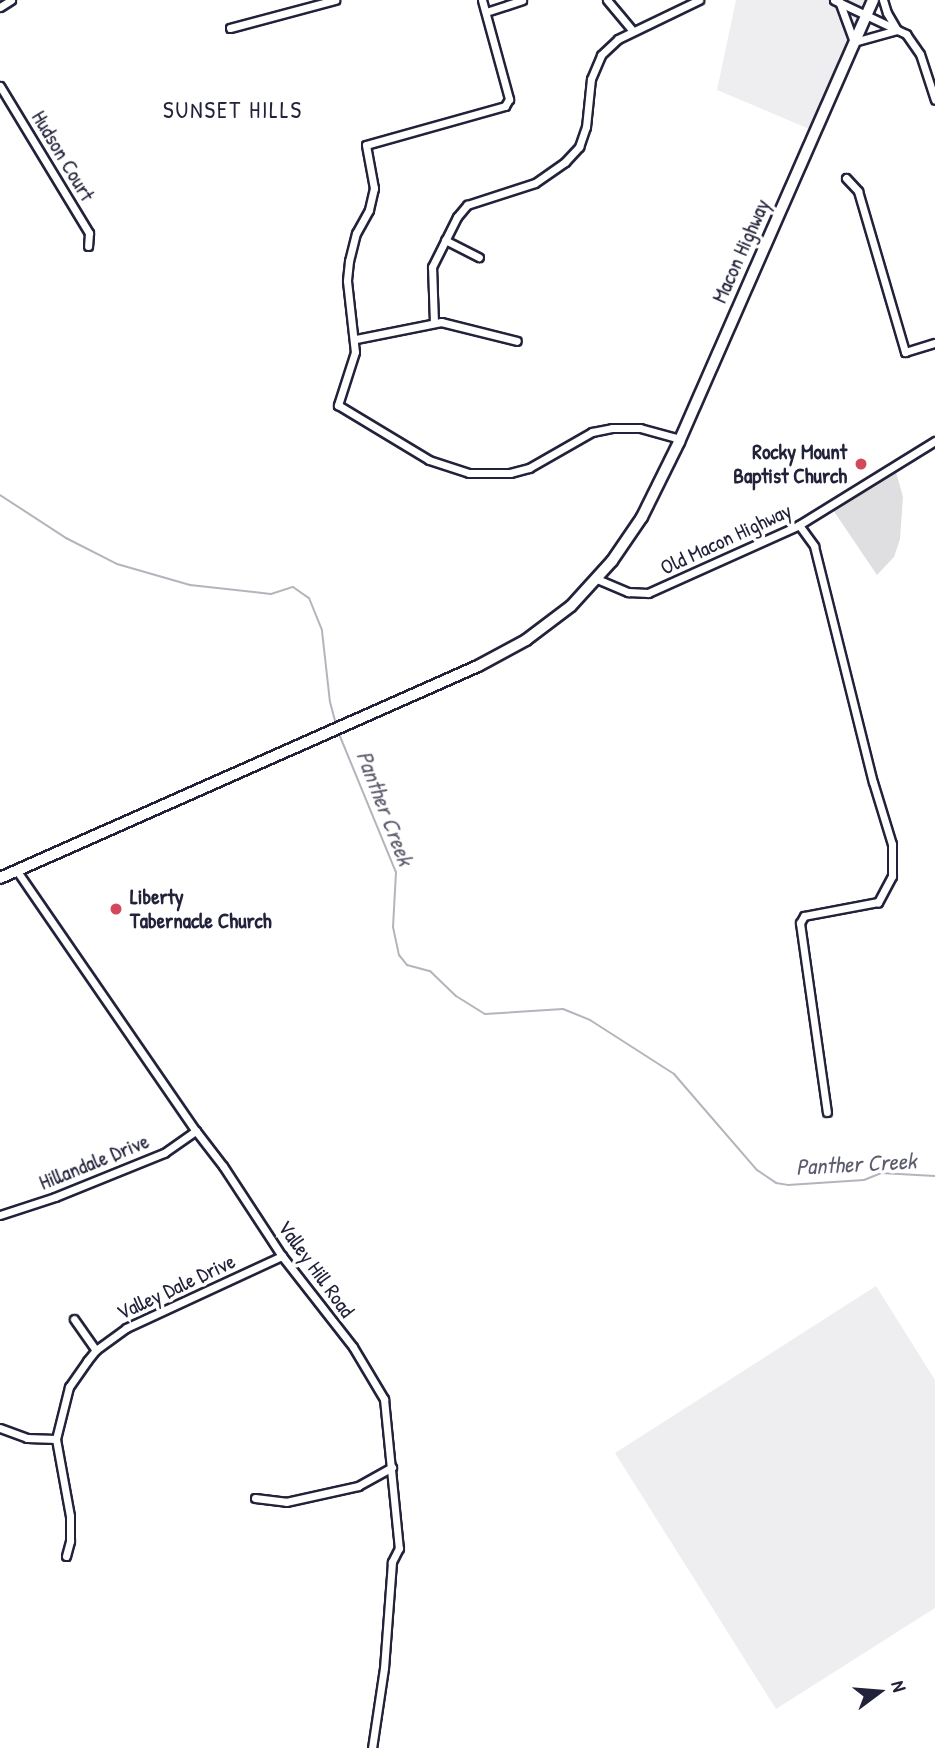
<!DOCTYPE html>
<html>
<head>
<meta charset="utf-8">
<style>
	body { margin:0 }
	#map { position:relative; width:935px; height:1748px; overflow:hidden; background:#fff; font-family:"Patrick Hand",sans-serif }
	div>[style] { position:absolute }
	.built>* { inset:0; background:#eeeef1 }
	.green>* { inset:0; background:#dfdfe2 }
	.stream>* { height:2px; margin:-1px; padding:0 1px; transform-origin:1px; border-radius:1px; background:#b4b4bc }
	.roads { filter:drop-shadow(2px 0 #22223b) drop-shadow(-2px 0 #22223b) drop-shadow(0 2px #22223b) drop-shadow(0 -2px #22223b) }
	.street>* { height:7px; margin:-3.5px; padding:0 3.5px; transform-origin:3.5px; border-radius:3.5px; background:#fff }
	.primary>* { height:10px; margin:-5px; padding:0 5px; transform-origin:5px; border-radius:5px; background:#fff }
	.dots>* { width:19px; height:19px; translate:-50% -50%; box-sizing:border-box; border:4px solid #fff; border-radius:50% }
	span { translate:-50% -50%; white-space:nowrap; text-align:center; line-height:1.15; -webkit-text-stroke:7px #fff; paint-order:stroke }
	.street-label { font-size:21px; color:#22223b }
	.poi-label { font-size:21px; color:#22223b; font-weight:700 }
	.right { translate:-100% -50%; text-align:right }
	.left { translate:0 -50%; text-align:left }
	.neighbourhood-label { font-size:23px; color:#22223b; letter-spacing:2px }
	.water-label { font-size:23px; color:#5c5c6f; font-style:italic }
	.north { position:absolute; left:844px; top:1657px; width:70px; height:70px; -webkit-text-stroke:5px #fff; paint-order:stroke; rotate:74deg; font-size:19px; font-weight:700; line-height:28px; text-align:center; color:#22223b }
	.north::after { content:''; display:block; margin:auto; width:24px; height:32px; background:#22223b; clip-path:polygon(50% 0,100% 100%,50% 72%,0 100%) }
</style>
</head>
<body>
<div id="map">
	<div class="built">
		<i style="clip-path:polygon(736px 0,870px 0,814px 131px,717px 90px)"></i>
		<i style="clip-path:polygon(876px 1286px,935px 1380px,935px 1608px,776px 1709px,615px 1453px)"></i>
	</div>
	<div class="green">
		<i style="clip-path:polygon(896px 472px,903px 497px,900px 539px,894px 557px,877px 575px,833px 510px)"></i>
	</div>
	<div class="stream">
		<i style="left:0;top:495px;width:79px;rotate:33.1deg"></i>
		<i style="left:66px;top:538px;width:57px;rotate:27deg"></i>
		<i style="left:117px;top:564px;width:76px;rotate:16deg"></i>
		<i style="left:190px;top:585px;width:81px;rotate:6.3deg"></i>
		<i style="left:271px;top:594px;width:23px;rotate:-18deg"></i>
		<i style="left:293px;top:587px;width:19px;rotate:35deg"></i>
		<i style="left:309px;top:598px;width:35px;rotate:68deg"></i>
		<i style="left:322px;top:631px;width:71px;rotate:83.6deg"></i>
		<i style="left:330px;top:702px;width:24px;rotate:75deg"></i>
		<i style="left:339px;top:734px;width:149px;rotate:67.6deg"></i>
		<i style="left:396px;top:872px;width:55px;rotate:93.1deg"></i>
		<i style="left:393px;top:927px;width:29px;rotate:78deg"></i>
		<i style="left:399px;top:955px;width:13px;rotate:51deg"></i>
		<i style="left:407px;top:965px;width:24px;rotate:15deg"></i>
		<i style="left:430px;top:971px;width:36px;rotate:44deg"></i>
		<i style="left:456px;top:996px;width:34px;rotate:32deg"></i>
		<i style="left:485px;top:1014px;width:78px;rotate:-3.7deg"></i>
		<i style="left:563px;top:1009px;width:29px;rotate:22deg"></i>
		<i style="left:590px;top:1020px;width:100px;rotate:32.7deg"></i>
		<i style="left:674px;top:1074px;width:127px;rotate:49.2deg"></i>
		<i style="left:757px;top:1170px;width:23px;rotate:34deg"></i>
		<i style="left:776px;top:1183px;width:12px;rotate:9deg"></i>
		<i style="left:788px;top:1185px;width:76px;rotate:-3.8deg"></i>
		<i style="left:864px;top:1180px;width:18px;rotate:-22deg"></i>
		<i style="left:881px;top:1173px;width:54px;rotate:3.2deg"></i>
	</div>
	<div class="roads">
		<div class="street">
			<i style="left:482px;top:0;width:103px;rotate:74.7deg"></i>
			<i style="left:509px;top:99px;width:8px;rotate:120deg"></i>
			<i style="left:505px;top:106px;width:144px;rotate:164.3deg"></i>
			<i style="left:366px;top:145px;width:44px;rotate:79.5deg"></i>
			<i style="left:374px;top:188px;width:23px;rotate:103deg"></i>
			<i style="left:369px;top:210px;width:26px;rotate:119deg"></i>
			<i style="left:356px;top:233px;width:29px;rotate:104deg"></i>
			<i style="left:349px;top:261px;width:20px;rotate:96deg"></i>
			<i style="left:347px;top:281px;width:71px;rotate:83.6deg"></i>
			<i style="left:355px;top:352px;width:56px;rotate:107.8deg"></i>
			<i style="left:338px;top:405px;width:106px;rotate:31.1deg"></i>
			<i style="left:429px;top:460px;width:42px;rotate:18deg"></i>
			<i style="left:469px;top:473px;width:41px"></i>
			<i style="left:510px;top:473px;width:20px;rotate:-15deg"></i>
			<i style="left:529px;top:468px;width:73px;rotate:-29.7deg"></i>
			<i style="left:592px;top:432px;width:20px;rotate:-11deg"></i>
			<i style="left:612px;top:428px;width:28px"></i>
			<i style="left:640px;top:428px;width:41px;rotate:15.4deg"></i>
			<i style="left:607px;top:0;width:40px;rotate:50deg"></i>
			<i style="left:834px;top:0;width:80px;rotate:25.3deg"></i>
			<i style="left:906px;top:34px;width:24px;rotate:55deg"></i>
			<i style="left:920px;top:54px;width:48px;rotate:71.9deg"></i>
			<i style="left:839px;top:1px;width:44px;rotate:69.9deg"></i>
			<i style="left:854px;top:42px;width:45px;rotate:-15.6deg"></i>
			<i style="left:897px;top:30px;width:20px;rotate:-120deg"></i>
			<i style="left:887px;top:13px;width:14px;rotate:-107deg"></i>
			<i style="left:0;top:7px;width:13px;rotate:-32deg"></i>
			<i style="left:486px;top:12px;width:38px;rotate:-18deg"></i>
			<i style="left:230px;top:28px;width:109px;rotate:-14.9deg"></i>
			<i style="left:0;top:86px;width:172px;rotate:58.8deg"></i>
			<i style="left:89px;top:233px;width:13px;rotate:94deg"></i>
			<i style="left:846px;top:178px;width:18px;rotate:47deg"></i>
			<i style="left:858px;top:191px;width:168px;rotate:73.7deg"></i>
			<i style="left:905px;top:352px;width:31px;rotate:-17deg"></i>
			<i style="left:445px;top:240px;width:38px;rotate:27deg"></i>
			<i style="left:434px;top:323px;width:56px;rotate:-92deg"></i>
			<i style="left:432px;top:267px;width:56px;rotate:-63.4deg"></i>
			<i style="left:457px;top:217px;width:16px;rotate:-50deg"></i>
			<i style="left:467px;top:205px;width:71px;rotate:-17.9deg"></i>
			<i style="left:535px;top:183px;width:37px;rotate:-35deg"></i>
			<i style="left:565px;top:162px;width:21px;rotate:-47deg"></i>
			<i style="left:579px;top:147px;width:21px;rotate:-71deg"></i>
			<i style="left:586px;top:127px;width:48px;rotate:-84.1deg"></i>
			<i style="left:591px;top:79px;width:26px;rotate:-67deg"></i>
			<i style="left:601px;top:55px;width:23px;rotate:-43deg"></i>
			<i style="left:618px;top:39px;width:90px;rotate:-25.7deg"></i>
			<i style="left:356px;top:339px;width:87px;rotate:-11.3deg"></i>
			<i style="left:441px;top:322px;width:78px;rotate:14deg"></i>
			<i style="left:799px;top:525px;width:26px;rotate:54deg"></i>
			<i style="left:814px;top:546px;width:243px;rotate:76deg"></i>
			<i style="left:873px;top:782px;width:65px;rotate:73deg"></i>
			<i style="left:892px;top:844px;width:32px;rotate:90deg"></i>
			<i style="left:892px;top:876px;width:30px;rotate:118deg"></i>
			<i style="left:878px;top:902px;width:75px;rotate:169.3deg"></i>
			<i style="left:804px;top:916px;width:8px;rotate:120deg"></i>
			<i style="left:800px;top:923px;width:191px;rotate:81.9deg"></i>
			<i style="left:597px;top:579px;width:34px;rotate:23deg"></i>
			<i style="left:628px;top:592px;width:20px;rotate:3deg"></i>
			<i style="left:648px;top:593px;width:166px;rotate:-24.2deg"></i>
			<i style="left:799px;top:525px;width:160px;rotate:-31.7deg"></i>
			<i style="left:17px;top:871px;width:316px;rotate:55.5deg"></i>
			<i style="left:196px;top:1131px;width:44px;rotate:52.4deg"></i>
			<i style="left:223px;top:1166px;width:108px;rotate:56.8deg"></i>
			<i style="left:282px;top:1256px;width:115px;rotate:52deg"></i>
			<i style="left:353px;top:1347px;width:61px;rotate:59.2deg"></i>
			<i style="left:384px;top:1399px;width:150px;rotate:84.3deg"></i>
			<i style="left:399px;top:1548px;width:16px;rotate:117deg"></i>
			<i style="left:392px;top:1562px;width:106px;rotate:94.3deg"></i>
			<i style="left:384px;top:1668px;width:81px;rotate:98.5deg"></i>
			<i style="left:0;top:1215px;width:58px;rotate:-18.1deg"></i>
			<i style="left:55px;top:1197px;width:118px;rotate:-22deg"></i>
			<i style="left:164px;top:1153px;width:39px;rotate:-35deg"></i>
			<i style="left:74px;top:1319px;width:38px;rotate:55deg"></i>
			<i style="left:0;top:1428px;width:29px;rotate:20deg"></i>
			<i style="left:27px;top:1438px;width:29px;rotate:2deg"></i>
			<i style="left:255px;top:1498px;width:31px;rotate:7deg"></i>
			<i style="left:286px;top:1502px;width:74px;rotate:-12.5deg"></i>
			<i style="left:358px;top:1486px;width:39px;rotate:-29deg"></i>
			<i style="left:66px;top:1556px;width:16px;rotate:-75deg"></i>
			<i style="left:70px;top:1541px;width:25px;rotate:-90deg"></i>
			<i style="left:70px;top:1516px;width:78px;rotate:-100.3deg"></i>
			<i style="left:56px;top:1439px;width:54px;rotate:-76deg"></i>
			<i style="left:69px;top:1387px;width:32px;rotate:-55deg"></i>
			<i style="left:87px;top:1361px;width:14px;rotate:-51deg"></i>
			<i style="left:96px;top:1350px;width:37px;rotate:-36deg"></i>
			<i style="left:126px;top:1328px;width:172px;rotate:-24.8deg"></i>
		</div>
		<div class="primary">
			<i style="left:0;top:878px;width:523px;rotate:-23.92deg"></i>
			<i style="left:478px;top:666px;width:55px;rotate:-28.4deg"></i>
			<i style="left:526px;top:640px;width:56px;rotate:-37.1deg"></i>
			<i style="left:571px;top:606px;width:61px;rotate:-47.7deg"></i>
			<i style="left:612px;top:561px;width:53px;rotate:-55.7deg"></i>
			<i style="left:642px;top:517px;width:84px;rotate:-63.7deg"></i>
			<i style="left:679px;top:442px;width:483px;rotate:-66.3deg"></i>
		</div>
	</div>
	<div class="dots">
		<i style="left:861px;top:464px;background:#d1495b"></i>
		<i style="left:116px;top:909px;background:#d1495b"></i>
	</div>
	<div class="street-label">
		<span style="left:63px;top:156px;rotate:59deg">Hudson Court</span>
		<span style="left:741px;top:251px;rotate:-66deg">Macon Highway</span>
		<span style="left:726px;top:539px;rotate:-25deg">Old Macon Highway</span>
		<span style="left:94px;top:1162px;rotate:-22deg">Hillandale Drive</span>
		<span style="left:316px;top:1269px;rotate:54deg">Valley Hill Road</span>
		<span style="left:176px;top:1287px;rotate:-25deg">Valley Dale Drive</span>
	</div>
	<div class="poi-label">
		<span class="right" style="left:847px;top:464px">Rocky Mount<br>Baptist Church</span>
		<span class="left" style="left:130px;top:909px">Liberty<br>Tabernacle Church</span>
	</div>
	<div class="neighbourhood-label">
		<span style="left:233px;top:110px">SUNSET HILLS</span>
	</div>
	<div class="water-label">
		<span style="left:385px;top:808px;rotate:69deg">Panther Creek</span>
		<span style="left:856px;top:1164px;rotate:-3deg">Panther Creek</span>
	</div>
	<div class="north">N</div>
</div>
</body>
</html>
